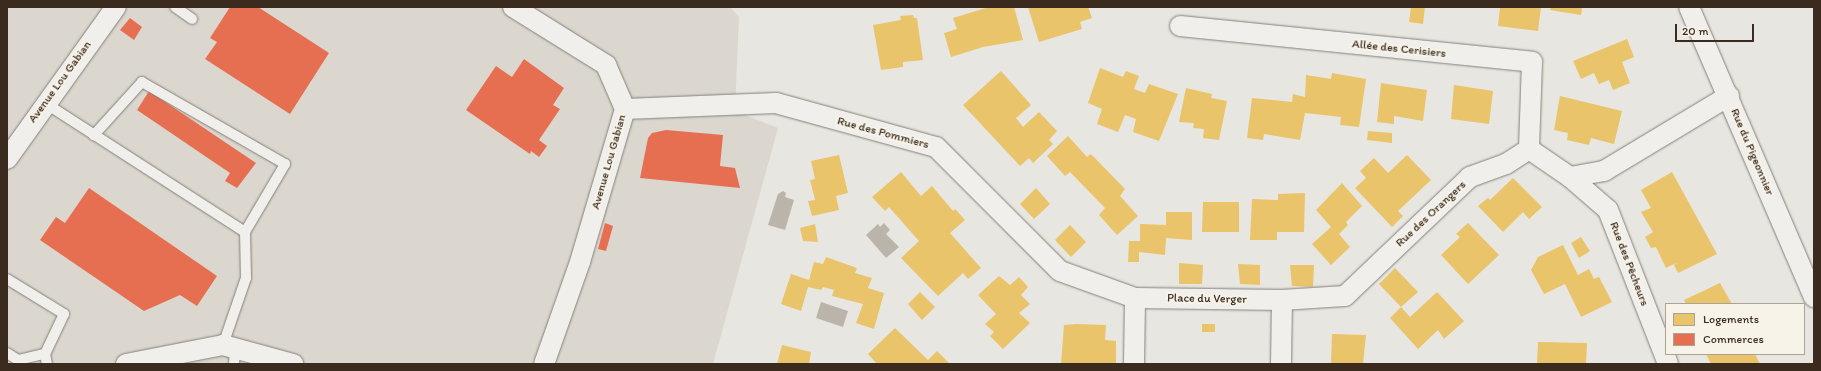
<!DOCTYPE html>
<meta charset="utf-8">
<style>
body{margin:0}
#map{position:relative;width:1821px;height:371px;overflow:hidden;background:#e8e6e0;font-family:Itim,sans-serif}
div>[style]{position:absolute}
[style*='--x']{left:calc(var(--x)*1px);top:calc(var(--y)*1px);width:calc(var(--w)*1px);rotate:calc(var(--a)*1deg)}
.built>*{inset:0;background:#dbd7ce}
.water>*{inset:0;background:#bbb4aa}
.homes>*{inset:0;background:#e9c46a}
.shops>*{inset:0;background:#e76f51}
.roads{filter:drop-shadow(0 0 1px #84807a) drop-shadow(0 0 1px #84807a)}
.lane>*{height:10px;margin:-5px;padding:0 5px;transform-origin:5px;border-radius:5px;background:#f0efeb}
.street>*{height:20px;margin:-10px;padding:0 10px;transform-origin:10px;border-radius:10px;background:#f0efeb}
span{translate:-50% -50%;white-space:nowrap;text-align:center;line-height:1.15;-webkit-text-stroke:4px #f7f3e8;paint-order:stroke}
.street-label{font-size:12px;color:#3b2a1e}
.frame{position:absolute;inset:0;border:8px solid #3b2a1e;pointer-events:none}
.legend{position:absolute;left:1665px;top:303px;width:140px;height:52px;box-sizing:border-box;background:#f7f3e8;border:1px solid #aca397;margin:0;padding:5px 7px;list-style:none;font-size:12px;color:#3b2a1e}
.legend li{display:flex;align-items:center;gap:8px;height:20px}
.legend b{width:20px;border:1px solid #aca397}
.scale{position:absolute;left:1675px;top:24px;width:79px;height:18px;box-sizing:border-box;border:2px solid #3b2a1e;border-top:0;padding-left:5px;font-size:12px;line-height:14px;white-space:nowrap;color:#3b2a1e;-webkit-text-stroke:3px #f7f3e8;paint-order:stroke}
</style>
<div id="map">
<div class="built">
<i style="clip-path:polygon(7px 7px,730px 7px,739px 17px,735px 111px,778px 128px,713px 364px,7px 364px)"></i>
</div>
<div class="water">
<i style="clip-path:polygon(783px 191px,786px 193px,785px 197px,794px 200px,785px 230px,768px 225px,778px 194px)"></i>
<i style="clip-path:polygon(884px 223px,890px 230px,886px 234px,899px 247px,886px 258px,866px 235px,878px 224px,880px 227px)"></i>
<i style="clip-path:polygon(821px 302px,848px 311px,843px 327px,816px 318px)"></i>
</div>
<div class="homes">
<i style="clip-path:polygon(989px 7px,1014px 7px,1023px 40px,983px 47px,951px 57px,944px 33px,957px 29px,953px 18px)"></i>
<i style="clip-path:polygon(1028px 7px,1088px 7px,1092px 18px,1080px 22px,1082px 29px,1039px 42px)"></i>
<i style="clip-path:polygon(1411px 7px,1425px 7px,1423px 24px,1409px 22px)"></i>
<i style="clip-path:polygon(1500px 7px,1541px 7px,1538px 31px,1498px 26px)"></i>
<i style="clip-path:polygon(1551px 7px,1582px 7px,1581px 15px,1550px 10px)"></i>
<i style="clip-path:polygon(913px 15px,914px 18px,917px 18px,923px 60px,903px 62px,903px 67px,881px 70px,873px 25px,901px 20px,900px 16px)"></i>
<i style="clip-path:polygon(1627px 39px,1634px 57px,1622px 62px,1630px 83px,1613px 90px,1609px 80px,1599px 84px,1594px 73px,1581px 79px,1573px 61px)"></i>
<i style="clip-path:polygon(1100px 68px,1123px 77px,1126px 71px,1139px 76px,1134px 89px,1145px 93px,1149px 84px,1178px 94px,1159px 141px,1133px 132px,1136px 119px,1125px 115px,1118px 132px,1097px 124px,1102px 109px,1088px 103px)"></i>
<i style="clip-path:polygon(1001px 71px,1031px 105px,1016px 118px,1023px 127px,1039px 112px,1057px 131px,1049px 140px,1053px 144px,1033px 163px,1029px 158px,1020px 166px,963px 105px)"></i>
<i style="clip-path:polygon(1332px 73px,1366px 79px,1359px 127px,1340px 125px,1341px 117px,1305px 113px,1300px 140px,1264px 134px,1263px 140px,1247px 138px,1252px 98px,1292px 102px,1293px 94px,1305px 97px,1306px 75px,1331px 79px)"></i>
<i style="clip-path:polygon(1381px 83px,1427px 90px,1423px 121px,1394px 116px,1394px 124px,1377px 122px)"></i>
<i style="clip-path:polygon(1454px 85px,1493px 91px,1489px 124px,1451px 119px)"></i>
<i style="clip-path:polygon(1186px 88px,1212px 94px,1211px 98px,1227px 101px,1219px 140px,1203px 138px,1204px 129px,1193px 128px,1194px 123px,1179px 122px)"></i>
<i style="clip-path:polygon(1560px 96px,1622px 111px,1614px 144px,1591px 138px,1589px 145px,1567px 140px,1568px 133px,1554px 130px)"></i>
<i style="clip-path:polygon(1368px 131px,1392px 133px,1392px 143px,1367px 140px)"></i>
<i style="clip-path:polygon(1068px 136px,1087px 157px,1091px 154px,1125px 189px,1120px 196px,1138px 216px,1117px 235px,1099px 215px,1105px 208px,1070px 172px,1065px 176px,1047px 156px)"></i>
<i style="clip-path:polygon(839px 155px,848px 193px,836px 196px,839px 210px,812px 216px,808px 201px,815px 200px,810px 180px,815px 179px,811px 161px)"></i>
<i style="clip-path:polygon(1407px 155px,1431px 180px,1398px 211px,1403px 216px,1392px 227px,1355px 188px,1366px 178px,1360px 171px,1374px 158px,1388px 173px)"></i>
<i style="clip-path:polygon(901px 172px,921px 196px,932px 186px,953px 211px,955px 209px,965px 220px,950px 233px,981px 268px,968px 279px,963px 273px,938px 296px,901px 258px,919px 241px,889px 207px,885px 211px,872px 197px)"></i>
<i style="clip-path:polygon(1672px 172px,1717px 254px,1678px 273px,1674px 265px,1678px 262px,1666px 268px,1656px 247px,1651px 248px,1645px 237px,1653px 232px,1641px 212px,1651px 208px,1641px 190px)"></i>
<i style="clip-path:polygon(1513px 178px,1542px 207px,1529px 219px,1523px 212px,1503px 232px,1478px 206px,1488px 198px,1490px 200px)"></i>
<i style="clip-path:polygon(1342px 183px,1362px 206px,1346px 222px,1348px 225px,1339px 234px,1350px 247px,1331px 265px,1312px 244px,1331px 227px,1316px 210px)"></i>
<i style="clip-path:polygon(1036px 188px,1050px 204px,1034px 219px,1020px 204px)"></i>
<i style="clip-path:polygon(1305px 193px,1304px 232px,1277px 232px,1277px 240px,1250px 240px,1252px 199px,1278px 200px,1278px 194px)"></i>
<i style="clip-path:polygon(1203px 202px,1239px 202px,1239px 232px,1202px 232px)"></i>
<i style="clip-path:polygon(1166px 212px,1192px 212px,1192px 240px,1166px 238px,1165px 255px,1139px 252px,1139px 262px,1128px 262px,1129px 241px,1140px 241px,1140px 224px,1166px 225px)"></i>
<i style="clip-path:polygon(1468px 223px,1499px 255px,1468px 284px,1441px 255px,1460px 237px,1456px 234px)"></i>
<i style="clip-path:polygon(815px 224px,818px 242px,803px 241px,800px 228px)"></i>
<i style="clip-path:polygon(1070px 225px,1086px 242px,1071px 257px,1055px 240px)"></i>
<i style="clip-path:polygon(1581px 237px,1590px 251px,1579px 258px,1571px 243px)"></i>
<i style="clip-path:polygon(1563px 245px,1578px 275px,1589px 269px,1594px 279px,1599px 277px,1612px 302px,1581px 317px,1565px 284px,1544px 294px,1531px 270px,1538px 257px)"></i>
<i style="clip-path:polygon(826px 257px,857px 268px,855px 273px,872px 278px,868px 288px,884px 293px,874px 329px,856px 323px,863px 304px,832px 296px,834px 290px,823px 287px,821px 290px,808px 287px,801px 311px,781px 304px,791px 274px,809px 280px,814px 262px,823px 264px)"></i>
<i style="clip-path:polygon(1179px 263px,1203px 265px,1202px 284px,1179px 284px)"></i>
<i style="clip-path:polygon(1238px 264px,1260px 265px,1260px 285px,1240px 284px)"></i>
<i style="clip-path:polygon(1290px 265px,1314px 265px,1313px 287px,1292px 286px)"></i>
<i style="clip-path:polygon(1395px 268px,1418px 292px,1401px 307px,1410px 317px,1437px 292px,1464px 321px,1444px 339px,1438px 330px,1418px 349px,1390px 318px,1401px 307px,1379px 284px)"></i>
<i style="clip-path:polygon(999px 276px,1010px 285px,1019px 277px,1028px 287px,1021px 295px,1030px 304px,1019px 313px,1030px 323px,1003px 349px,990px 336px,994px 332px,985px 324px,996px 314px,978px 295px)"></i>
<i style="clip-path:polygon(1720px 283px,1732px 304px,1686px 304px,1684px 300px)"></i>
<i style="clip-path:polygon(920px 292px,935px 307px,922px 320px,908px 304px)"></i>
<i style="clip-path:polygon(1076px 324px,1106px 325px,1105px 340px,1116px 341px,1116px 364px,1061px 364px,1064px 325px)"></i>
<i style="clip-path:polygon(1202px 324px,1215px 324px,1215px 332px,1202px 332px)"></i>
<i style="clip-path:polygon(895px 328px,928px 360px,937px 351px,949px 363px,877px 364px,868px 354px)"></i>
<i style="clip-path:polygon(1332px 334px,1366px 335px,1363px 364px,1331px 364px)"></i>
<i style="clip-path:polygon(1538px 342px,1587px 343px,1586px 364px,1537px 364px)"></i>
<i style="clip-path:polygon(782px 345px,811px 352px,809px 364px,777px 364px)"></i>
<i style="clip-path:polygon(1706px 354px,1755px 354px,1760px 364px,1711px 364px)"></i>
</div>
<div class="shops">
<i style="clip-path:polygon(230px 7px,258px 7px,329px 53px,290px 114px,205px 59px,217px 42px,210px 38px)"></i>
<i style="clip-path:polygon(130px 18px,142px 27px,134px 40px,120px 30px)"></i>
<i style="clip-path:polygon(524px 59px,564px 88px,553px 105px,560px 109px,539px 140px,547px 146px,539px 157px,531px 151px,530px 154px,466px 110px,496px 66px,512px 77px)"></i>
<i style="clip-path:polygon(149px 91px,256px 163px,237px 188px,225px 181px,230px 173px,137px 110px)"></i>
<i style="clip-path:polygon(666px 130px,723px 135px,720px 166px,735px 168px,740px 188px,640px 178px,648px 138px,652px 133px)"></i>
<i style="clip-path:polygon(89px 188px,217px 276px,197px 306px,180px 295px,144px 311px,40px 240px,56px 217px,65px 223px)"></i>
<i style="clip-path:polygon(605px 223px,613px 226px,606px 251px,598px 249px)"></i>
</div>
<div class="roads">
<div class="lane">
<i style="--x:175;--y:7;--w:21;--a:35"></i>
<i style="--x:45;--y:103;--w:238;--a:32.8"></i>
<i style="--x:245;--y:232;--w:79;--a:-59.5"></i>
<i style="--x:285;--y:164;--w:165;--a:-150.2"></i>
<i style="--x:142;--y:82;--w:72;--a:132.2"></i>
<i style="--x:7;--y:279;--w:67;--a:31.6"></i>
<i style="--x:64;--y:314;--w:44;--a:115.4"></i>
<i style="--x:45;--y:354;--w:10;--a:79"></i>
<i style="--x:223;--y:345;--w:71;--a:-71.1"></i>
<i style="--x:246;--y:278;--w:46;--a:-91.2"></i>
<i style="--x:7;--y:353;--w:13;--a:32"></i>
<i style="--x:18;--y:360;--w:28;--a:-13"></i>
<i style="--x:234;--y:364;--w:15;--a:-86"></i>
</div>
<div class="street">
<i style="--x:513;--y:7;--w:110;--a:31.9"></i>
<i style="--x:606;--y:65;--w:48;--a:66.6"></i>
<i style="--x:625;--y:109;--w:159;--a:106.4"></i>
<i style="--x:580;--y:262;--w:108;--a:109.4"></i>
<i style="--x:1689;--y:7;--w:316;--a:66.7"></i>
<i style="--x:1180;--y:26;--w:354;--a:5.8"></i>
<i style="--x:1532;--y:62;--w:87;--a:92"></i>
<i style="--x:625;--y:109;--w:151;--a:-2.3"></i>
<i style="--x:776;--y:103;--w:166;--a:15.4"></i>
<i style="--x:936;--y:147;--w:175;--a:45"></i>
<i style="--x:1060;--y:271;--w:80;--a:19.8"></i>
<i style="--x:1135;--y:298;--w:147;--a:0.8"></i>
<i style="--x:1282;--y:300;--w:64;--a:90.9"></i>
<i style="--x:7;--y:159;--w:187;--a:-54.4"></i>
<i style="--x:1570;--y:177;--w:50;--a:41"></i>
<i style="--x:1608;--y:210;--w:165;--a:68.7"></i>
<i style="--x:1282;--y:300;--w:63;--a:-3.6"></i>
<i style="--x:1345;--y:296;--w:173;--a:-43.6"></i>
<i style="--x:1470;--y:177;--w:38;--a:-20"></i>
<i style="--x:1506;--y:164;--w:27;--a:-33"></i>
<i style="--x:1529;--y:149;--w:50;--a:34.3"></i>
<i style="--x:1570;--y:177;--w:35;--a:-10"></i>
<i style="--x:1604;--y:171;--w:146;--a:-31"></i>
<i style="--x:126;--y:364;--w:99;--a:-11.1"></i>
<i style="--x:223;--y:345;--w:73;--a:15.2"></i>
<i style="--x:1134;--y:364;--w:66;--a:-89.1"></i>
</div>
</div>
<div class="street-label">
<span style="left:1399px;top:49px;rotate:6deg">Allée des Cerisiers</span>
<span style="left:60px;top:82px;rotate:-54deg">Avenue Lou Gabian</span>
<span style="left:883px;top:133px;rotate:15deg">Rue des Pommiers</span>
<span style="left:1752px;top:152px;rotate:67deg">Rue du Pigeonnier</span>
<span style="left:609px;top:162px;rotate:-74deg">Avenue Lou Gabian</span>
<span style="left:1431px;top:214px;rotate:-43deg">Rue des Orangers</span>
<span style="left:1629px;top:264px;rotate:69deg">Rue des Pêcheurs</span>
<span style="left:1207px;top:299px;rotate:1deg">Place du Verger</span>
</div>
<div class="frame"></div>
<ul class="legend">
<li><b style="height:11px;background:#e9c46a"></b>Logements</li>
<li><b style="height:11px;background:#e76f51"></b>Commerces</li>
</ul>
<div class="scale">20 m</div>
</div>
